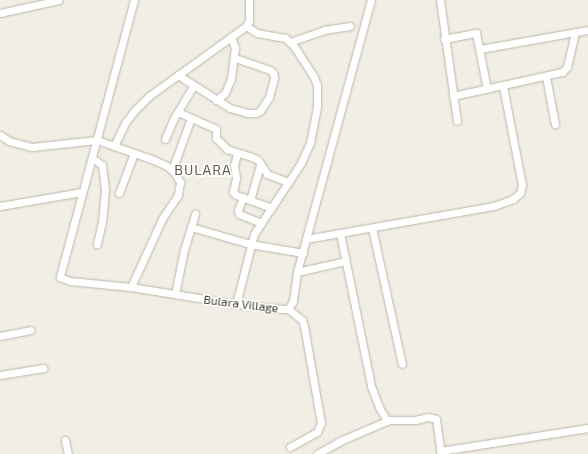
<!DOCTYPE html>
<style>
body{margin:0}
#map{position:relative;width:588px;height:454px;overflow:hidden;background:#f1eee5;font-family:"Exo 2",sans-serif}
div>[style]{position:absolute}
[style*='--x']{left:calc(var(--x)*1px);top:calc(var(--y)*1px);width:calc(var(--w)*1px);rotate:calc(var(--a)*1deg)}
.roads{filter:drop-shadow(0 0 1px #bcb6a8) drop-shadow(0 0 1px #bcb6a8)}
.minor>*{height:7px;margin:-3.5px;padding:0 3.5px;transform-origin:3.5px;border-radius:3.5px;background:#fff}
span{translate:-50% -50%;white-space:nowrap;text-align:center;line-height:1.15;-webkit-text-stroke:3.5px #fff;paint-order:stroke}
.street-label{font-size:12px;color:#433e35}
.quarter-label{font-size:14px;color:#655d4d;letter-spacing:1px}
</style>
<div id="map">
<div class="roads">
<div class="minor">
<i style="--x:134;--y:0;--w:287;--a:105"></i>
<i style="--x:60;--y:277;--w:11;--a:22"></i>
<i style="--x:70;--y:281;--w:61;--a:5.6"></i>
<i style="--x:131;--y:287;--w:106;--a:9.2"></i>
<i style="--x:236;--y:304;--w:47;--a:6.1"></i>
<i style="--x:283;--y:309;--w:5;--a:0"></i>
<i style="--x:288;--y:309;--w:9;--a:-58"></i>
<i style="--x:293;--y:301;--w:29;--a:-82"></i>
<i style="--x:297;--y:272;--w:282;--a:-74.8"></i>
<i style="--x:440;--y:0;--w:122;--a:82"></i>
<i style="--x:0;--y:13;--w:60;--a:-12.4"></i>
<i style="--x:444;--y:39;--w:33;--a:-11"></i>
<i style="--x:476;--y:33;--w:57;--a:78.9"></i>
<i style="--x:290;--y:42;--w:36;--a:-19"></i>
<i style="--x:324;--y:30;--w:26;--a:-9"></i>
<i style="--x:480;--y:49;--w:110;--a:-10"></i>
<i style="--x:178;--y:75;--w:62;--a:32.4"></i>
<i style="--x:230;--y:108;--w:19;--a:16"></i>
<i style="--x:248;--y:113;--w:8;--a:0"></i>
<i style="--x:256;--y:113;--w:4;--a:-27"></i>
<i style="--x:260;--y:111;--w:17;--a:-57"></i>
<i style="--x:269;--y:97;--w:20;--a:-75"></i>
<i style="--x:274;--y:78;--w:5;--a:-101"></i>
<i style="--x:273;--y:73;--w:4;--a:-135"></i>
<i style="--x:270;--y:70;--w:37;--a:-161"></i>
<i style="--x:546;--y:77;--w:48;--a:79.2"></i>
<i style="--x:453;--y:96;--w:112;--a:-12.4"></i>
<i style="--x:562;--y:72;--w:7;--a:-45"></i>
<i style="--x:567;--y:67;--w:36;--a:-77"></i>
<i style="--x:216;--y:100;--w:11;--a:-38"></i>
<i style="--x:225;--y:93;--w:15;--a:-67"></i>
<i style="--x:231;--y:79;--w:31;--a:-83"></i>
<i style="--x:235;--y:48;--w:12;--a:-110"></i>
<i style="--x:178;--y:112;--w:39;--a:24"></i>
<i style="--x:214;--y:128;--w:2;--a:27"></i>
<i style="--x:216;--y:129;--w:9;--a:90"></i>
<i style="--x:216;--y:138;--w:16;--a:45"></i>
<i style="--x:227;--y:149;--w:28;--a:18"></i>
<i style="--x:254;--y:158;--w:4;--a:27"></i>
<i style="--x:258;--y:160;--w:17;--a:57"></i>
<i style="--x:267;--y:174;--w:22;--a:21"></i>
<i style="--x:0;--y:135;--w:11;--a:34"></i>
<i style="--x:9;--y:141;--w:24;--a:15"></i>
<i style="--x:32;--y:147;--w:65;--a:-6.1"></i>
<i style="--x:97;--y:140;--w:60;--a:19.3"></i>
<i style="--x:154;--y:160;--w:14;--a:25"></i>
<i style="--x:167;--y:166;--w:9;--a:41"></i>
<i style="--x:174;--y:172;--w:12;--a:59"></i>
<i style="--x:180;--y:182;--w:13;--a:99"></i>
<i style="--x:178;--y:195;--w:27;--a:124"></i>
<i style="--x:163;--y:217;--w:77;--a:114.6"></i>
<i style="--x:165;--y:139;--w:23;--a:-67"></i>
<i style="--x:174;--y:118;--w:37;--a:-59"></i>
<i style="--x:114;--y:146;--w:25;--a:-64"></i>
<i style="--x:125;--y:123;--w:15;--a:-53"></i>
<i style="--x:134;--y:111;--w:21;--a:-45"></i>
<i style="--x:149;--y:96;--w:120;--a:-35.8"></i>
<i style="--x:246;--y:26;--w:6;--a:-59"></i>
<i style="--x:249;--y:21;--w:21;--a:-90"></i>
<i style="--x:237;--y:154;--w:11;--a:105"></i>
<i style="--x:234;--y:165;--w:13;--a:81"></i>
<i style="--x:236;--y:178;--w:14;--a:102"></i>
<i style="--x:233;--y:192;--w:4;--a:45"></i>
<i style="--x:236;--y:195;--w:38;--a:20"></i>
<i style="--x:92;--y:158;--w:12;--a:35"></i>
<i style="--x:102;--y:165;--w:24;--a:83"></i>
<i style="--x:105;--y:189;--w:33;--a:95"></i>
<i style="--x:102;--y:222;--w:23;--a:103"></i>
<i style="--x:172;--y:170;--w:55;--a:-69.9"></i>
<i style="--x:119;--y:193;--w:43;--a:-69.4"></i>
<i style="--x:243;--y:197;--w:14;--a:111"></i>
<i style="--x:238;--y:210;--w:4;--a:76"></i>
<i style="--x:239;--y:214;--w:24;--a:22"></i>
<i style="--x:250;--y:200;--w:37;--a:-74"></i>
<i style="--x:0;--y:206;--w:83;--a:-9.7"></i>
<i style="--x:191;--y:227;--w:61;--a:16.1"></i>
<i style="--x:250;--y:244;--w:54;--a:9.6"></i>
<i style="--x:372;--y:228;--w:139;--a:77.6"></i>
<i style="--x:340;--y:233;--w:156;--a:78.5"></i>
<i style="--x:371;--y:386;--w:22;--a:69"></i>
<i style="--x:379;--y:407;--w:16;--a:60"></i>
<i style="--x:306;--y:239;--w:191;--a:-10"></i>
<i style="--x:494;--y:206;--w:20;--a:-20"></i>
<i style="--x:513;--y:199;--w:9;--a:-41"></i>
<i style="--x:520;--y:193;--w:8;--a:-76"></i>
<i style="--x:522;--y:185;--w:101;--a:-100.9"></i>
<i style="--x:297;--y:272;--w:49;--a:-12.9"></i>
<i style="--x:175;--y:294;--w:45;--a:-78.4"></i>
<i style="--x:184;--y:250;--w:38;--a:-73"></i>
<i style="--x:236;--y:304;--w:72;--a:-75.6"></i>
<i style="--x:254;--y:234;--w:85;--a:-56.5"></i>
<i style="--x:301;--y:163;--w:22;--a:-66"></i>
<i style="--x:310;--y:143;--w:38;--a:-79"></i>
<i style="--x:317;--y:106;--w:21;--a:-90"></i>
<i style="--x:317;--y:85;--w:9;--a:-111"></i>
<i style="--x:314;--y:77;--w:37;--a:-123"></i>
<i style="--x:294;--y:46;--w:12;--a:-138"></i>
<i style="--x:285;--y:38;--w:28;--a:-170"></i>
<i style="--x:257;--y:33;--w:13;--a:-148"></i>
<i style="--x:288;--y:309;--w:18;--a:38"></i>
<i style="--x:302;--y:320;--w:6;--a:72"></i>
<i style="--x:304;--y:326;--w:98;--a:80.1"></i>
<i style="--x:321;--y:423;--w:10;--a:114"></i>
<i style="--x:317;--y:432;--w:31;--a:151"></i>
<i style="--x:0;--y:336;--w:31;--a:-11"></i>
<i style="--x:0;--y:375;--w:44;--a:-9.2"></i>
<i style="--x:65;--y:440;--w:14;--a:78"></i>
<i style="--x:440;--y:451;--w:150;--a:-8.8"></i>
<i style="--x:317;--y:454;--w:26;--a:-29"></i>
<i style="--x:340;--y:441;--w:53;--a:-23.2"></i>
<i style="--x:389;--y:420;--w:26;--a:0"></i>
<i style="--x:415;--y:420;--w:13;--a:-13"></i>
<i style="--x:428;--y:417;--w:8;--a:14"></i>
<i style="--x:436;--y:419;--w:35;--a:82"></i>
</div>
</div>
<div class="street-label">
<span style="left:241px;top:304px;rotate:7deg">Bulara Village</span>
</div>
<div class="quarter-label">
<span style="left:203px;top:170px">BULARA</span>
</div>
</div>
